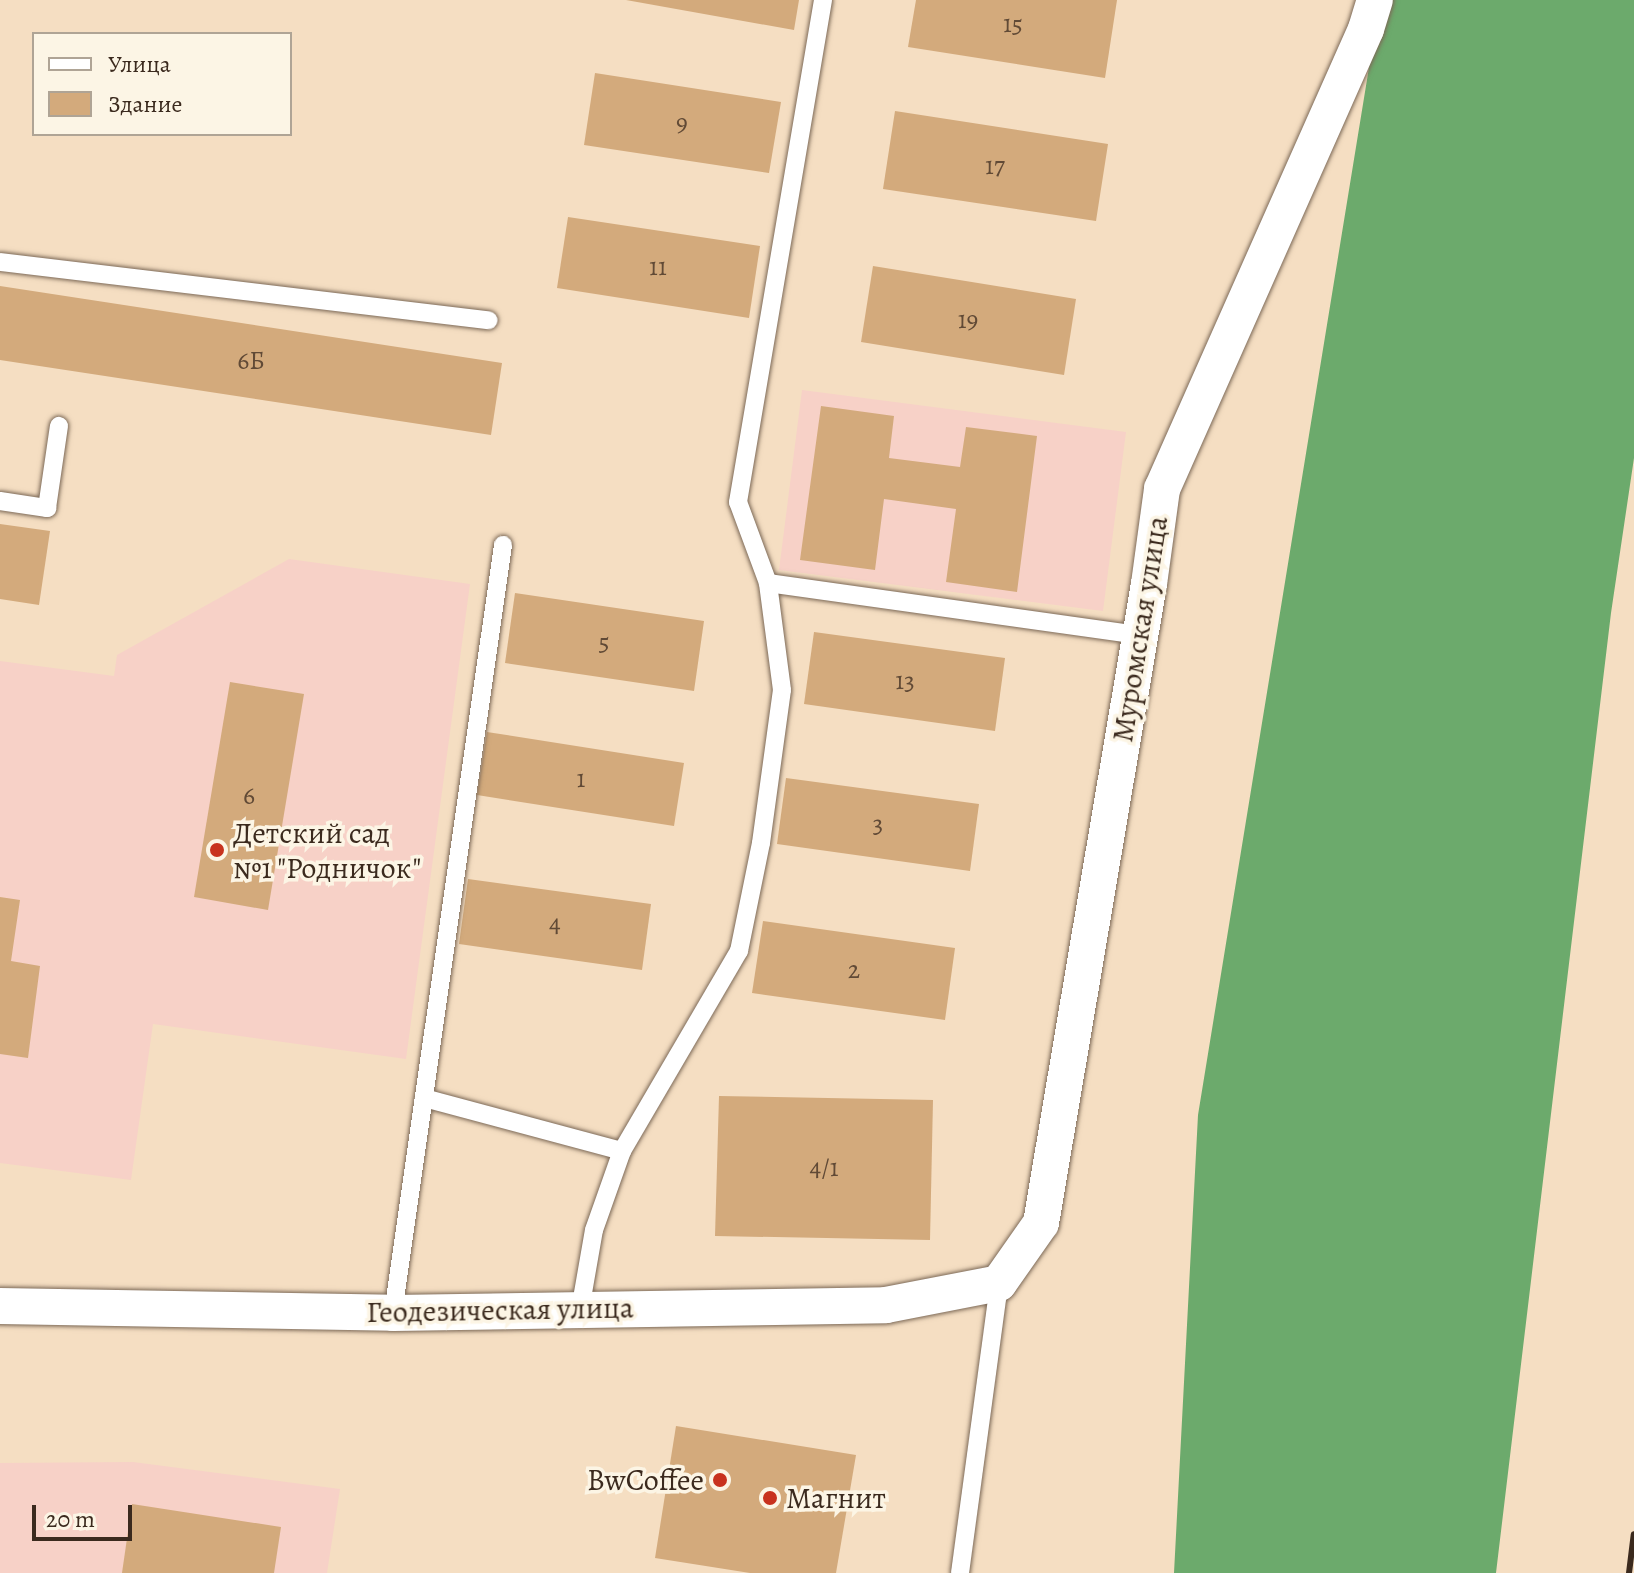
<!DOCTYPE html>
<meta charset="utf-8">
<style>
body{margin:0}
#map{position:relative;width:1634px;height:1573px;overflow:hidden;background:#f5dec2;font-family:Alegreya,serif}
div>[style]{position:absolute}
[style*='--x']{left:calc(var(--x)*1px);top:calc(var(--y)*1px);width:calc(var(--w)*1px);rotate:calc(var(--a)*1deg)}
.built>*{inset:0;background:#f7d1c7}
.forest>*{inset:0;background:#6caa6c}
.building>*{inset:0;background:#d3aa7c}
.roads{filter:drop-shadow(0 0 2px #7c6957) drop-shadow(0 0 2px #7c6957)}
.service>*{height:18px;margin:-9px;padding:0 9px;transform-origin:9px;border-radius:9px;background:#fff}
.minor>*{height:36px;margin:-18px;padding:0 18px;transform-origin:18px;border-radius:18px;background:#fff}
.rail>*{height:6px;margin:-3px;padding:0 3px;transform-origin:3px;border-radius:3px;background:#3b2a1e}
.dots>*{width:22px;height:22px;translate:-50% -50%;box-sizing:border-box;border:4px solid #fcf5e5;border-radius:50%}
span{translate:-50% -50%;white-space:nowrap;text-align:center;line-height:1.15;-webkit-text-stroke:7px #fcf5e5;paint-order:stroke}
.number-label{font-size:26px;color:#614a36}
.number-label span{-webkit-text-stroke-width:0}
.street-label{font-size:30px;color:#3b2a1e}
.poi-label{font-size:30px;color:#3b2a1e}
.left{translate:0 -50%;text-align:left}
.right{translate:-100% -50%;text-align:right}
.legend{position:absolute;left:32px;top:32px;width:260px;height:104px;box-sizing:border-box;background:#fcf5e5;border:2px solid #afa495;margin:0;padding:10px 14px;list-style:none;font-size:24px;color:#3b2a1e}
.legend li{display:flex;align-items:center;gap:16px;height:40px}
.legend b{width:40px;border:2px solid #afa495}
.scale{position:absolute;left:32px;top:1505px;width:100px;height:36px;box-sizing:border-box;border:4px solid #3b2a1e;border-top:0;padding-left:10px;font-size:24px;line-height:28px;white-space:nowrap;color:#3b2a1e;-webkit-text-stroke:6px #fcf5e5;paint-order:stroke}
</style>
<div id="map">
<div class="built">
<i style="clip-path:polygon(802px 390px,1126px 432px,1103px 611px,779px 570px)"></i>
<i style="clip-path:polygon(289px 559px,470px 584px,406px 1059px,153px 1024px,131px 1180px,0 1163px,0 661px,114px 676px,117px 655px)"></i>
<i style="clip-path:polygon(133px 1462px,340px 1489px,327px 1573px,0 1573px,0 1463px)"></i>
</div>
<div class="forest">
<i style="clip-path:polygon(1380px 0,1634px 0,1634px 458px,1611px 613px,1496px 1573px,1174px 1573px,1198px 1115px)"></i>
</div>
<div class="building">
<i style="clip-path:polygon(626px 0,799px 0,794px 30px)"></i>
<i style="clip-path:polygon(916px 0,1117px 0,1105px 78px,908px 47px)"></i>
<i style="clip-path:polygon(595px 73px,781px 102px,769px 173px,584px 145px)"></i>
<i style="clip-path:polygon(895px 111px,1108px 144px,1096px 221px,883px 189px)"></i>
<i style="clip-path:polygon(568px 217px,760px 246px,749px 318px,557px 288px)"></i>
<i style="clip-path:polygon(873px 266px,1076px 299px,1064px 375px,861px 342px)"></i>
<i style="clip-path:polygon(0 286px,502px 363px,491px 435px,0 360px)"></i>
<i style="clip-path:polygon(821px 406px,894px 416px,889px 458px,960px 467px,966px 427px,1037px 436px,1017px 592px,946px 582px,956px 509px,884px 499px,875px 570px,800px 560px)"></i>
<i style="clip-path:polygon(0 524px,50px 531px,39px 605px,0 599px)"></i>
<i style="clip-path:polygon(515px 593px,704px 621px,694px 691px,505px 663px)"></i>
<i style="clip-path:polygon(814px 632px,1005px 658px,995px 731px,804px 704px)"></i>
<i style="clip-path:polygon(230px 682px,304px 694px,268px 910px,194px 897px)"></i>
<i style="clip-path:polygon(487px 732px,684px 763px,674px 826px,477px 795px)"></i>
<i style="clip-path:polygon(786px 778px,979px 804px,970px 871px,777px 844px)"></i>
<i style="clip-path:polygon(468px 879px,651px 904px,642px 970px,459px 944px)"></i>
<i style="clip-path:polygon(0 897px,20px 900px,11px 961px,40px 966px,28px 1058px,0 1054px)"></i>
<i style="clip-path:polygon(763px 921px,955px 948px,945px 1020px,752px 993px)"></i>
<i style="clip-path:polygon(719px 1096px,933px 1100px,930px 1240px,715px 1236px)"></i>
<i style="clip-path:polygon(676px 1426px,856px 1455px,836px 1573px,750px 1573px,655px 1558px)"></i>
<i style="clip-path:polygon(132px 1504px,281px 1527px,274px 1573px,122px 1573px)"></i>
</div>
<div class="roads">
<div class="service">
<i style="--x:0;--y:262;--w:492;--a:6.8"></i>
<i style="--x:0;--y:501;--w:48;--a:8.5"></i>
<i style="--x:47;--y:508;--w:83;--a:-81.7"></i>
<i style="--x:768;--y:583;--w:86;--a:-110.3"></i>
<i style="--x:738;--y:502;--w:509;--a:-80.39"></i>
<i style="--x:424;--y:1098;--w:205;--a:15"></i>
<i style="--x:580;--y:1310;--w:81;--a:-80.1"></i>
<i style="--x:594;--y:1230;--w:84;--a:-70.5"></i>
<i style="--x:622;--y:1151;--w:232;--a:-59.7"></i>
<i style="--x:739;--y:951;--w:110;--a:-78.5"></i>
<i style="--x:761;--y:843;--w:154;--a:-82.2"></i>
<i style="--x:782;--y:690;--w:108;--a:-97.5"></i>
<i style="--x:768;--y:583;--w:375;--a:8"></i>
<i style="--x:393;--y:1313;--w:776;--a:-81.85"></i>
<i style="--x:960;--y:1573;--w:293;--a:-82.3"></i>
</div>
<div class="minor">
<i style="--x:0;--y:1306;--w:393;--a:1"></i>
<i style="--x:393;--y:1313;--w:493;--a:-0.9"></i>
<i style="--x:886;--y:1305;--w:115;--a:-11"></i>
<i style="--x:999;--y:1283;--w:73;--a:-55"></i>
<i style="--x:1041;--y:1223;--w:648;--a:-80.41"></i>
<i style="--x:1149;--y:584;--w:96;--a:-82.2"></i>
<i style="--x:1162;--y:489;--w:503;--a:-66.08"></i>
<i style="--x:1366;--y:29;--w:30;--a:-73"></i>
</div>
</div>
<div class="rail">
<i style="--x:1629;--y:1573;--w:39;--a:-83"></i>
</div>
<div class="dots">
<i style="left:217px;top:850px;background:#c8321e"></i>
<i style="left:720px;top:1480px;background:#c8321e"></i>
<i style="left:770px;top:1498px;background:#c8321e"></i>
</div>
<div class="number-label">
<span style="left:1013px;top:24px">15</span>
<span style="left:682px;top:123px">9</span>
<span style="left:995px;top:166px">17</span>
<span style="left:658px;top:267px">11</span>
<span style="left:968px;top:320px">19</span>
<span style="left:251px;top:361px">6Б</span>
<span style="left:604px;top:642px">5</span>
<span style="left:905px;top:681px">13</span>
<span style="left:581px;top:779px">1</span>
<span style="left:249px;top:796px">6</span>
<span style="left:878px;top:824px">3</span>
<span style="left:555px;top:924px">4</span>
<span style="left:854px;top:970px">2</span>
<span style="left:824px;top:1168px">4/1</span>
</div>
<div class="street-label">
<span style="left:1140px;top:629px;rotate:-81deg">Муромская улица</span>
<span style="left:500px;top:1310px;rotate:-1deg">Геодезическая улица</span>
</div>
<div class="poi-label">
<span class="left" style="left:233px;top:850px">Детский сад<br>№1 "Родничок"</span>
<span class="right" style="left:704px;top:1480px">BwCoffee</span>
<span class="left" style="left:786px;top:1498px">Магнит</span>
</div>
<ul class="legend">
<li><b style="height:10px;background:#fff"></b>Улица</li>
<li><b style="height:22px;background:#d3aa7c"></b>Здание</li>
</ul>
<div class="scale">20 m</div>
</div>
